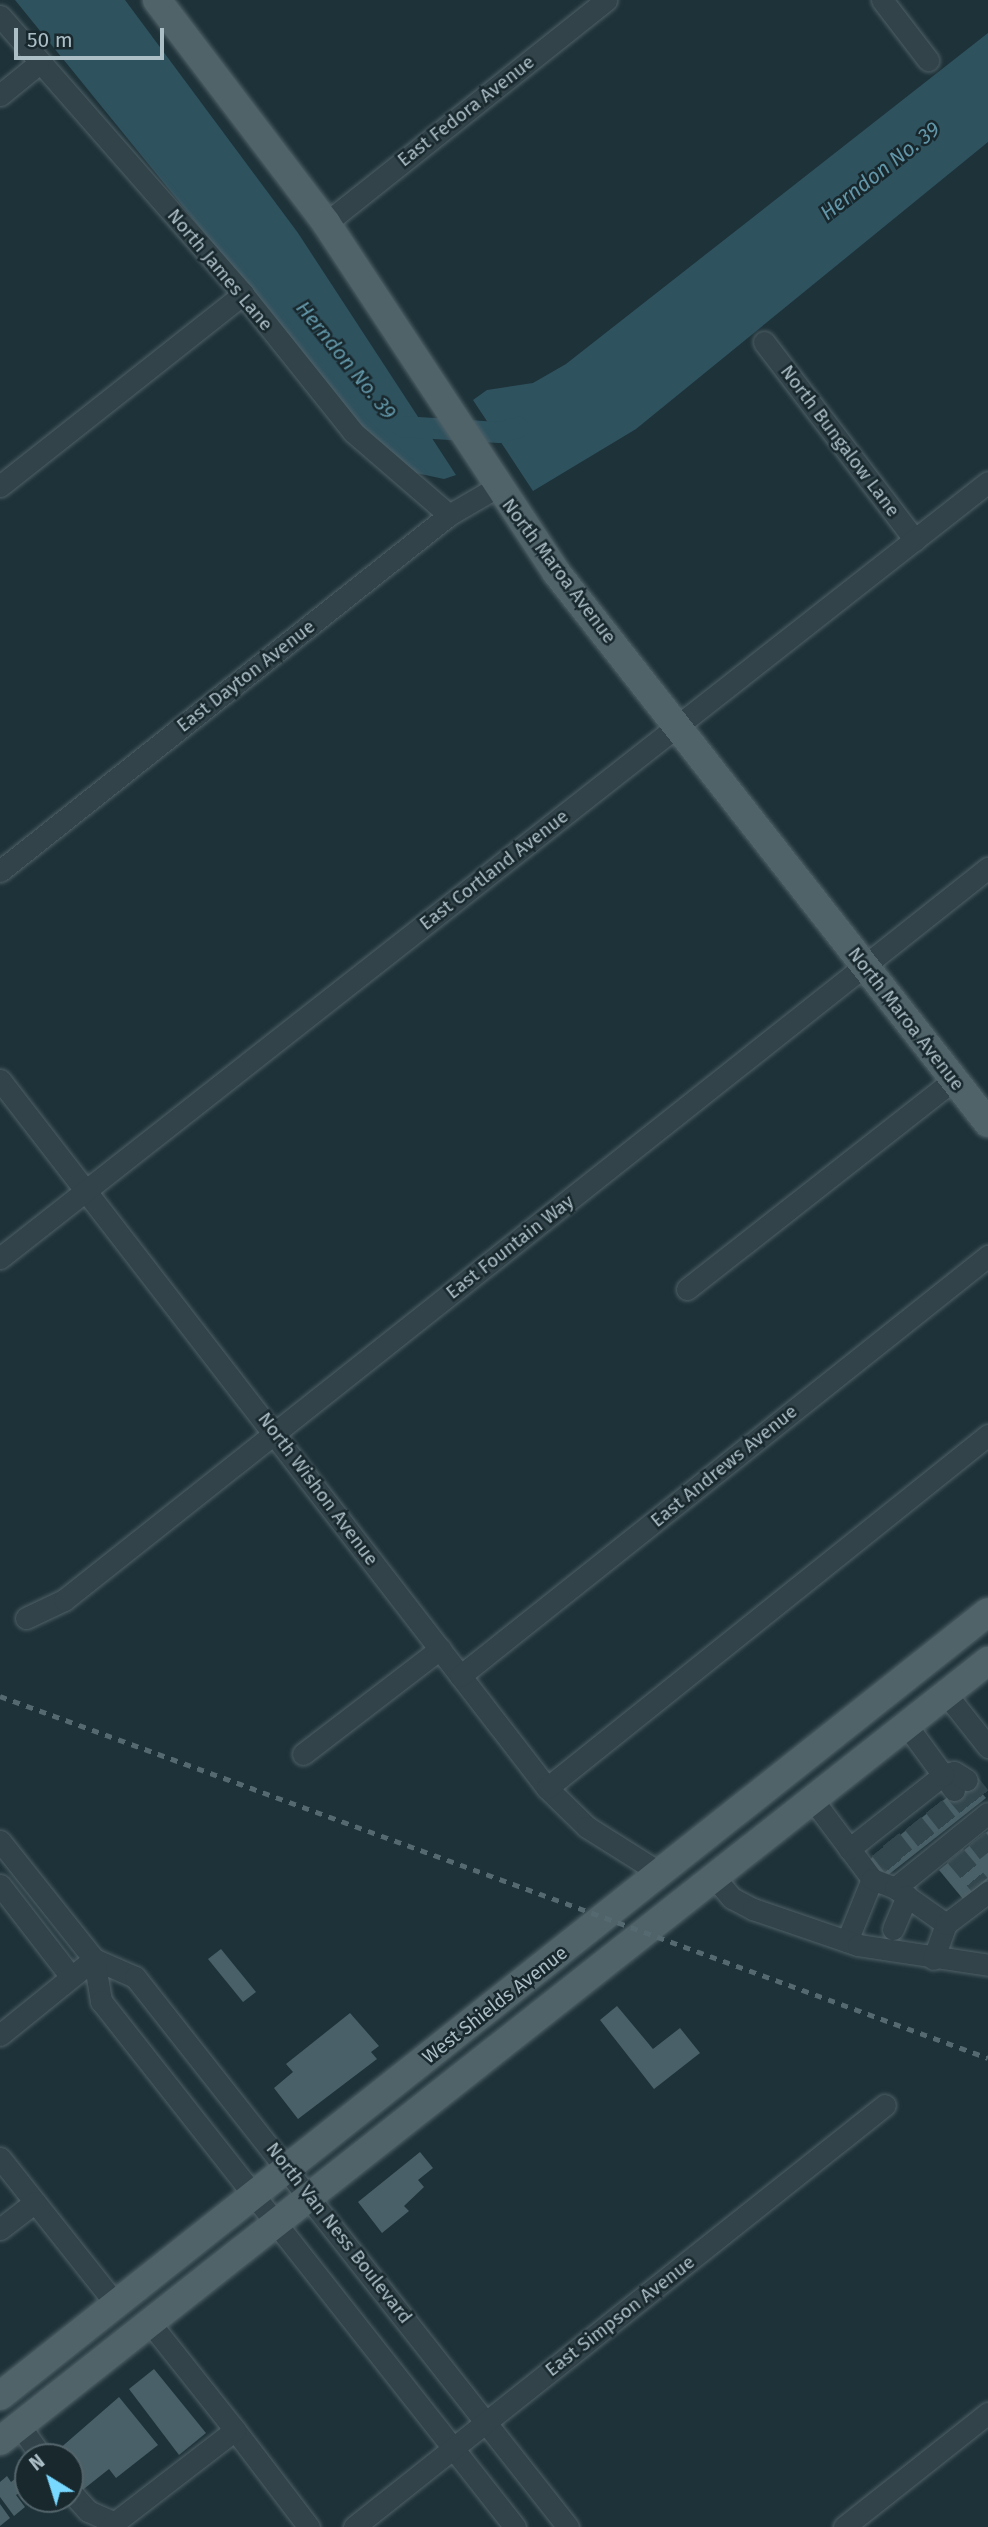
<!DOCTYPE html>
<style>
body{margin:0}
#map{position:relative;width:988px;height:2527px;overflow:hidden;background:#1e3239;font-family:"Fira Sans",sans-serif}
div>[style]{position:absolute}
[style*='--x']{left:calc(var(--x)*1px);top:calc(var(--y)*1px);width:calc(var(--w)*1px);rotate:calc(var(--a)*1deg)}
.water>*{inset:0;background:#2f525f}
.canal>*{height:21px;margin:-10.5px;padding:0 10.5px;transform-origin:10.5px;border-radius:10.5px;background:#2f525f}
.building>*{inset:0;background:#496068}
.minor-tunnel>*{height:21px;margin-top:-10.5px;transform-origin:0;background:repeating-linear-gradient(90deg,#33474e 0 21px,transparent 0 31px)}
.roads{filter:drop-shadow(0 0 2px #506167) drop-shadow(0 0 2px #506167)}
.minor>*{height:21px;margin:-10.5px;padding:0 10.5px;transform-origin:10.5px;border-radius:10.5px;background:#324349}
.major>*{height:28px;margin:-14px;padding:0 14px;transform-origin:14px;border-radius:14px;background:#506369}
.rail>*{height:5px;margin-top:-2.5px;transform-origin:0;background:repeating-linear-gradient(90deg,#546970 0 7px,transparent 0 14px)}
span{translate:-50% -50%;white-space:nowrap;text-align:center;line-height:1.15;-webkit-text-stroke:5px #18282d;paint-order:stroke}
.street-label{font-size:19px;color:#acbec6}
.water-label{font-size:21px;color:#6296a8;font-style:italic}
.north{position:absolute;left:14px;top:2443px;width:70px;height:70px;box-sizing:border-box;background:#18282d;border:2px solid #53646a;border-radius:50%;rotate:322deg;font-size:19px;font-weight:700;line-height:28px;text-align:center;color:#acbec6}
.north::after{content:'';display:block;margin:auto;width:24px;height:32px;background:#78d8ff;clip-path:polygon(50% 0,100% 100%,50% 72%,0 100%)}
.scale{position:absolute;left:14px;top:28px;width:150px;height:32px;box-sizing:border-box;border:4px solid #acbec6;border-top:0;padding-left:9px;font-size:21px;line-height:24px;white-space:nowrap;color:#acbec6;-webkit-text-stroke:5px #18282d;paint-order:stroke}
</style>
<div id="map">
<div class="water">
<i style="clip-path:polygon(15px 0,125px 0,298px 233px,456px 475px,444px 479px,416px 473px,363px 428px)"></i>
<i style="clip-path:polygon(988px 33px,988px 142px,636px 429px,533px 491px,473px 400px,487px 390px,533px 383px,566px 364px)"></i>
</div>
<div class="canal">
<i style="--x:401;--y:426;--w:98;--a:3.5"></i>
<i style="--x:499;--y:432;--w:20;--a:-15"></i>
</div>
<div class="building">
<i style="clip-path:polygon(970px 1779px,986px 1798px,883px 1879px,869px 1860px)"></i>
<i style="clip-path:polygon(988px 1831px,988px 1880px,963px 1899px,939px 1870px)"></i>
<i style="clip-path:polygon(221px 1949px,256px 1992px,243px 2002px,208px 1959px)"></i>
<i style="clip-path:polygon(617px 2006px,653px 2049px,680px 2028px,700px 2053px,654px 2089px,600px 2020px)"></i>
<i style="clip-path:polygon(350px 2013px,379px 2046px,371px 2052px,377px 2059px,298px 2119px,274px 2088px,293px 2072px,286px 2064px)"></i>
<i style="clip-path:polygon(420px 2152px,433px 2168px,418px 2180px,424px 2187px,404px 2206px,409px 2211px,382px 2233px,358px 2202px)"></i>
<i style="clip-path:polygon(154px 2369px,206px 2433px,179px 2455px,129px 2389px)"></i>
<i style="clip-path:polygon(119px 2397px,158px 2445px,116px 2478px,109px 2469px,80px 2492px,70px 2479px,70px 2457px,50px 2457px)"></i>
<i style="clip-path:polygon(28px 2469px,28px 2487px,16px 2495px,25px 2507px,14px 2516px,0 2497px,0 2482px,7px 2476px,11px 2482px)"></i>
<i style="clip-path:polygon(0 2504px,10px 2518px,0 2526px)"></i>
</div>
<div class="minor-tunnel">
<i style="--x:967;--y:1780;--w:22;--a:51"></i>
<i style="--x:954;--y:1790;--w:23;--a:50"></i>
<i style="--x:934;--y:1806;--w:23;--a:52"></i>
<i style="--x:913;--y:1823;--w:22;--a:51"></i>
<i style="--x:977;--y:1838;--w:18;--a:52"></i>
<i style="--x:891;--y:1839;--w:24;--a:52"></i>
<i style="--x:880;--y:1849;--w:24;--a:52"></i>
<i style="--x:955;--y:1855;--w:38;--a:50"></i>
</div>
<div class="roads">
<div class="minor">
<i style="--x:882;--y:0;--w:76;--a:52.5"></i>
<i style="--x:0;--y:16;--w:369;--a:48.8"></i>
<i style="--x:243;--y:294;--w:176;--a:51.4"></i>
<i style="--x:353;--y:432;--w:127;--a:40.8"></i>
<i style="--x:0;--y:95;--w:49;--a:-39.2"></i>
<i style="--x:326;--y:223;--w:358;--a:-38.5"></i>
<i style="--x:764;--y:342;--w:249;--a:52.7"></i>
<i style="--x:0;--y:486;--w:310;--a:-38.3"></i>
<i style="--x:0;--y:871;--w:573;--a:-38.41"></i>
<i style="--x:449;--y:515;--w:56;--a:-30.3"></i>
<i style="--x:0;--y:1080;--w:895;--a:52.31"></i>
<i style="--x:547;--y:1788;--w:56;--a:44.3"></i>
<i style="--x:587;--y:1827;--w:86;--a:32.2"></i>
<i style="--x:0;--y:1258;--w:1256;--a:-38.15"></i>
<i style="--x:687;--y:1289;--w:339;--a:-38.1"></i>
<i style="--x:26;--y:1618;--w:42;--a:-25.3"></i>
<i style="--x:64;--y:1600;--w:1179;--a:-38.39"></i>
<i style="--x:460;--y:1676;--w:675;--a:-38.5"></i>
<i style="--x:946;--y:1694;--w:68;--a:51.6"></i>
<i style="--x:303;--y:1754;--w:173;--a:-37.5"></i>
<i style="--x:547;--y:1788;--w:565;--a:-38.68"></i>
<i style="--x:954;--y:1790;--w:19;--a:-126"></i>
<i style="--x:943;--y:1775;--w:11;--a:-15"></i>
<i style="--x:954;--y:1772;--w:15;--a:32"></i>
<i style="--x:813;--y:1800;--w:99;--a:53.2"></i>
<i style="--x:872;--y:1879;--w:67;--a:112"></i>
<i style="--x:0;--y:1841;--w:151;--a:51.5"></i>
<i style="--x:94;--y:1959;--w:45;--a:23.7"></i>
<i style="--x:135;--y:1977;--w:700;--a:51.79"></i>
<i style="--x:849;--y:1849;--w:120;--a:-38.2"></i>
<i style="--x:943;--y:1775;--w:61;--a:-126.3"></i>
<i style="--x:715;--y:1878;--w:26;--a:50"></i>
<i style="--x:732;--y:1898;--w:24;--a:28"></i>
<i style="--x:753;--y:1909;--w:111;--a:18.9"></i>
<i style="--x:858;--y:1945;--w:132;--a:8.7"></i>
<i style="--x:872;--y:1879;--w:25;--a:21"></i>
<i style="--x:895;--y:1888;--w:62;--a:35.2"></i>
<i style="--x:946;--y:1924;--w:37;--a:110"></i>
<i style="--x:0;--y:1885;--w:116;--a:52.3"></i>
<i style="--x:895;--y:1888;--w:119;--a:-38.9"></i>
<i style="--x:946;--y:1924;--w:53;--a:-37.3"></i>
<i style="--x:893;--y:1929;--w:36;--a:-67"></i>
<i style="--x:94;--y:1959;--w:43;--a:80.5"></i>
<i style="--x:101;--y:2001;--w:669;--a:51.79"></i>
<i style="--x:0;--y:2035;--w:121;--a:-39"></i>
<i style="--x:0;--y:2158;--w:185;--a:51.6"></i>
<i style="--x:0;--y:2229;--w:44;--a:-37.6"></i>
<i style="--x:20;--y:2426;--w:38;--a:55"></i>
<i style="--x:235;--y:2430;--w:122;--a:52.7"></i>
<i style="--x:70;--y:2491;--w:27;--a:48"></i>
<i style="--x:88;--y:2511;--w:30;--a:24"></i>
<i style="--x:109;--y:2527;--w:159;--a:-37.6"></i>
<i style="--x:235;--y:2430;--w:135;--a:-128.4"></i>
<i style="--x:354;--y:2527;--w:678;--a:-38.48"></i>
<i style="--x:844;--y:2527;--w:184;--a:-38.4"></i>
</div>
<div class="major">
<i style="--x:157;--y:0;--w:280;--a:52.8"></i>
<i style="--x:326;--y:223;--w:418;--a:56.6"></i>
<i style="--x:556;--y:572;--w:700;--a:51.9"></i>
<i style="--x:0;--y:2396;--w:1261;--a:-38.43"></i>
<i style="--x:0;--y:2441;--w:1259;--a:-38.29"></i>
</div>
</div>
<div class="rail">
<i style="--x:0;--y:1696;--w:1052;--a:20.12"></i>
</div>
<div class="street-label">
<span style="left:466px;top:111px;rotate:-38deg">East Fedora Avenue</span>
<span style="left:220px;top:270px;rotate:50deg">North James Lane</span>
<span style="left:840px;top:441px;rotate:53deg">North Bungalow Lane</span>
<span style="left:559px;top:571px;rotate:53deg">North Maroa Avenue</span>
<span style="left:246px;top:676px;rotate:-38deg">East Dayton Avenue</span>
<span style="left:494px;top:870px;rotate:-38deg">East Cortland Avenue</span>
<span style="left:906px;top:1019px;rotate:52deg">North Maroa Avenue</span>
<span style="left:510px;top:1247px;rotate:-38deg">East Fountain Way</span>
<span style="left:724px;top:1466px;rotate:-39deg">East Andrews Avenue</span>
<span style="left:318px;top:1489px;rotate:53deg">North Wishon Avenue</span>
<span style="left:495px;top:2005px;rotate:-38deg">West Shields Avenue</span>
<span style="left:339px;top:2233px;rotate:52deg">North Van Ness Boulevard</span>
<span style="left:620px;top:2316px;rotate:-38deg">East Simpson Avenue</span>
</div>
<div class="water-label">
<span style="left:880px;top:171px;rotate:-38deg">Herndon No. 39</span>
<span style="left:346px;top:360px;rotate:51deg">Herndon No. 39</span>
</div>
<div class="north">N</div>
<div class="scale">50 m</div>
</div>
